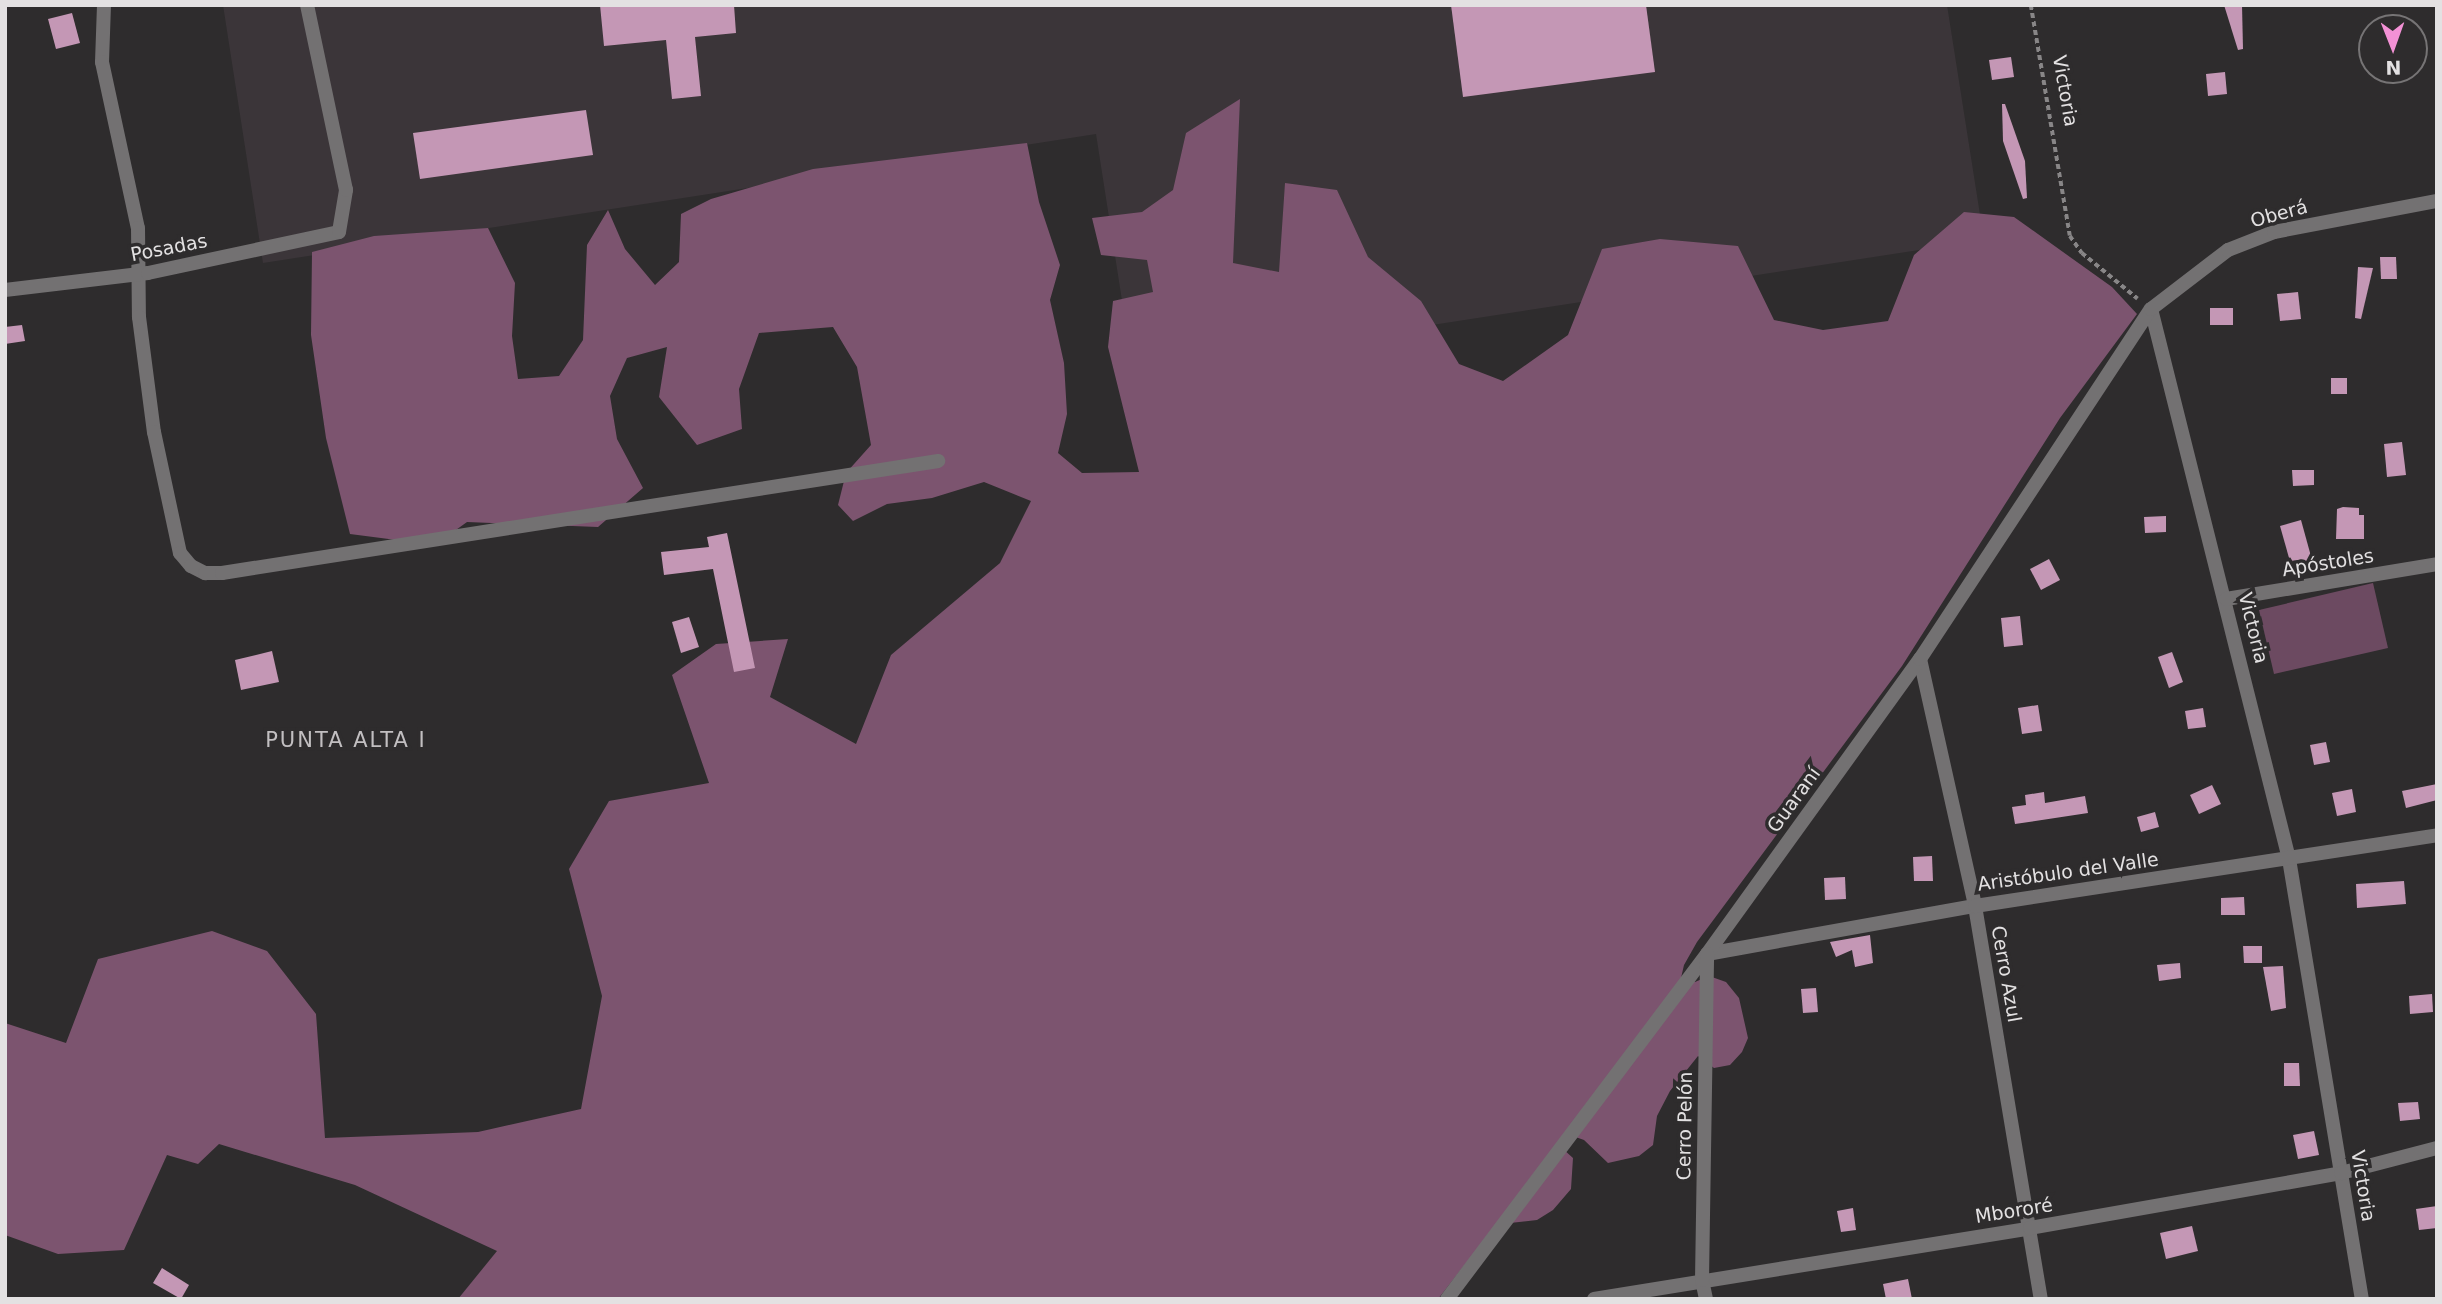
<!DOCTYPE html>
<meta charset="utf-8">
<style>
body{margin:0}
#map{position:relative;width:2442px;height:1304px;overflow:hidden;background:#2e2c2d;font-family:"DejaVu Sans",sans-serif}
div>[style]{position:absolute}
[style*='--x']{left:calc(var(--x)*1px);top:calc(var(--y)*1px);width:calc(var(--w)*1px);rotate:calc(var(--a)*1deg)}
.built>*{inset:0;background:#3b3539}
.green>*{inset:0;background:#6c4a61}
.forest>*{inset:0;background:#7c546f}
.building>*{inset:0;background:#c497b5}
.path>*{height:3.5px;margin-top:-1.75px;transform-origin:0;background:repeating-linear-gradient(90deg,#888687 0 5px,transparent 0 8.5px)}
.street>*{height:14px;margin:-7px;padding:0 7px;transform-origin:7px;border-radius:7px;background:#737172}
span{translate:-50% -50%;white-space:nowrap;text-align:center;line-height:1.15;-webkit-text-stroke:7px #2e2c2d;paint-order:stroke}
.street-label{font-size:19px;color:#e3e1e2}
.neighbourhood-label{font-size:21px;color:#c2bfc1;letter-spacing:2px}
.frame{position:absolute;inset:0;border:7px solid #e3e1e2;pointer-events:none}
.north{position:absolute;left:2358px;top:14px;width:70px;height:70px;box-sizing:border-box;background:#2e2c2d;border:2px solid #767475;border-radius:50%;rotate:179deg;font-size:19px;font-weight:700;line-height:28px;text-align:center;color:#e3e1e2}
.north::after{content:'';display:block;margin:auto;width:24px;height:32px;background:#f391d5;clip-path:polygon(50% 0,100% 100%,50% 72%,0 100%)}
</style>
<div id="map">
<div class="built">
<i style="clip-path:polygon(223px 5px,1947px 5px,1984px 240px,1133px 371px,1096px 134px,263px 263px)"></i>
</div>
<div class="green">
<i style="clip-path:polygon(2373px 583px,2388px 648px,2274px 674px,2259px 610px)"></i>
</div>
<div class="forest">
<i style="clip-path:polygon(1240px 99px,1233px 263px,1279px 272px,1285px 183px,1337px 190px,1368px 257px,1421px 301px,1459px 364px,1503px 381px,1568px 335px,1602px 249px,1660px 239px,1738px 246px,1774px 320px,1823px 330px,1888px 321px,1914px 255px,1964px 212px,2014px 217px,2112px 287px,2137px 314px,2060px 418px,1902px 666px,1697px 942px,1684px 965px,1681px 978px,1695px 982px,1709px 976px,1726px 982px,1739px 998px,1748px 1038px,1742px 1052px,1730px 1065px,1714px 1068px,1698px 1056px,1670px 1091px,1657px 1116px,1653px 1145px,1639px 1156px,1608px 1163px,1584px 1140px,1570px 1135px,1563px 1149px,1573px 1158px,1571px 1189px,1553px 1210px,1537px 1220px,1510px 1223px,1485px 1239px,1438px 1299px,458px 1299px,497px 1251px,355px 1185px,219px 1144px,198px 1164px,167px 1155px,124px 1250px,58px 1254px,5px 1235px,5px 1023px,66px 1043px,98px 959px,212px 931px,267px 951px,316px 1014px,325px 1138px,478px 1132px,581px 1109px,602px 996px,569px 869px,609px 801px,709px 783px,672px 675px,716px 644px,788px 639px,770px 697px,856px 744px,891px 655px,1000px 563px,1031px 501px,984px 482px,932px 498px,887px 504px,853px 521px,838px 505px,846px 473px,871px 445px,857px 367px,833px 327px,759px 333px,739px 389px,742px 429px,697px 445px,659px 397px,667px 347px,627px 358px,610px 396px,617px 439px,643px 488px,598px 527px,467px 522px,435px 545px,350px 534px,326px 438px,311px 335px,312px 252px,374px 236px,488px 228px,515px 283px,512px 336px,518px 379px,559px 376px,583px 340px,587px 245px,608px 210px,625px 249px,655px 285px,679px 262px,681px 214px,711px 199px,813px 169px,1027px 143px,1039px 202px,1060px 265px,1050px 300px,1064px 363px,1067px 414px,1058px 453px,1082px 473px,1139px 472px,1108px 347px,1113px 301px,1153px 292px,1147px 260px,1101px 255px,1092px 218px,1142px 212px,1173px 190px,1186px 133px)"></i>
</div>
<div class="building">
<i style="clip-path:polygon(600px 5px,734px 5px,736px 33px,695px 37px,701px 96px,672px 99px,666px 40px,604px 46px)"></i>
<i style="clip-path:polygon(1451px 5px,1646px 5px,1655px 72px,1463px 97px)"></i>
<i style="clip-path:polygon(2224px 5px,2242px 5px,2243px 49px,2238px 50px)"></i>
<i style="clip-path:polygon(72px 13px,80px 43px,56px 49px,48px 19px)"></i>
<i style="clip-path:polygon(2011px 57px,2014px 77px,1992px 80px,1989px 60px)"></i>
<i style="clip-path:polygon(2225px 72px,2227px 94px,2208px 96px,2206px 74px)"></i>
<i style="clip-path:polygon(2002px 104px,2005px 104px,2025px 161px,2027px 198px,2023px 199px,2003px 141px)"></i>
<i style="clip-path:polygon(586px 110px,593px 155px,420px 179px,413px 133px)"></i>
<i style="clip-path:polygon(2380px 257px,2396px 257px,2397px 279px,2381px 279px)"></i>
<i style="clip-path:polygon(2358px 267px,2373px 268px,2361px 319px,2355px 318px)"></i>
<i style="clip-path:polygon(2298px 292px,2301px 319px,2280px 321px,2277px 294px)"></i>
<i style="clip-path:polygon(2210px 308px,2233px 308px,2233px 325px,2210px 325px)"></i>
<i style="clip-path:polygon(22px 325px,25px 341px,5px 344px,5px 327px)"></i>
<i style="clip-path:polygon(2331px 378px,2347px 378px,2347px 394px,2331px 394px)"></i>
<i style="clip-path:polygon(2402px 442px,2406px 475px,2387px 477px,2384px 444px)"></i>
<i style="clip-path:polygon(2292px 470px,2314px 470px,2314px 485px,2293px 486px)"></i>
<i style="clip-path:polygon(2343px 507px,2359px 508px,2359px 515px,2364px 515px,2364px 539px,2336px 539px,2337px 509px)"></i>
<i style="clip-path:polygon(2166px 516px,2166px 532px,2145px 533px,2144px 517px)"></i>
<i style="clip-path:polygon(2301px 520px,2312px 560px,2291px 565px,2280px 526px)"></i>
<i style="clip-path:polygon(727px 533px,755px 668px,734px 672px,713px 569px,664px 575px,661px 552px,709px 547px,707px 537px)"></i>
<i style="clip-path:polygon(2049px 559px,2060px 580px,2041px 590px,2030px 569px)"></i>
<i style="clip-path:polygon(2020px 616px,2023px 645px,2004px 647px,2001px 618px)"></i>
<i style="clip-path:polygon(689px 617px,699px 647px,681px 653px,672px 622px)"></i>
<i style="clip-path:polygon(272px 651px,279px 682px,241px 690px,235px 660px)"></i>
<i style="clip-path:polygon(2172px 652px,2183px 682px,2169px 688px,2158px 657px)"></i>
<i style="clip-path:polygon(2038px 705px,2042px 731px,2022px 734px,2018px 708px)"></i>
<i style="clip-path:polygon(2203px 708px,2206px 727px,2188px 729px,2185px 711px)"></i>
<i style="clip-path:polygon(2326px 742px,2330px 762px,2314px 765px,2310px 745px)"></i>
<i style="clip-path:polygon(2437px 784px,2437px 800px,2406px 808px,2402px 791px)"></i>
<i style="clip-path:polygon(2212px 785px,2221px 804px,2199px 814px,2190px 795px)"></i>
<i style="clip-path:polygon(2352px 789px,2356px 812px,2337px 816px,2332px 793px)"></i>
<i style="clip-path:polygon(2044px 792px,2045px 803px,2085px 796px,2088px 813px,2015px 824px,2012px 807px,2026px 805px,2025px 795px)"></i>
<i style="clip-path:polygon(2155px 812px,2159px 827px,2141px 832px,2137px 817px)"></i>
<i style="clip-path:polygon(1932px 856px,1933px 881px,1914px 881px,1913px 857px)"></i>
<i style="clip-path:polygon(1845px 877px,1846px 899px,1825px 900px,1824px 878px)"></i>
<i style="clip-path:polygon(2404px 881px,2406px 904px,2357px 908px,2356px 884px)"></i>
<i style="clip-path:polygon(2244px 897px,2245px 915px,2221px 915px,2221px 898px)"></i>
<i style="clip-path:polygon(1870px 935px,1873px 963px,1855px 967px,1852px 950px,1836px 957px,1830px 942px)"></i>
<i style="clip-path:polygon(2243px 946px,2262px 946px,2262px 963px,2244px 963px)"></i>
<i style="clip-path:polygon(2180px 963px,2181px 978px,2159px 981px,2157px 965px)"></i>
<i style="clip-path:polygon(2283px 966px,2286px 1008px,2271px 1011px,2263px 967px)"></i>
<i style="clip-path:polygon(1816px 988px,1818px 1012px,1803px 1013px,1801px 989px)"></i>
<i style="clip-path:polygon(2432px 994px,2433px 1012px,2410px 1014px,2409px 996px)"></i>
<i style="clip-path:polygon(2284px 1063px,2299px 1063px,2300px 1086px,2284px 1086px)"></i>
<i style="clip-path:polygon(2418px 1102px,2420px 1119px,2400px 1121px,2398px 1103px)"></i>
<i style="clip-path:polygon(2314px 1131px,2319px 1155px,2298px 1159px,2293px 1135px)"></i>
<i style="clip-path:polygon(2437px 1206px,2437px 1228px,2419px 1230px,2416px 1209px)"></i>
<i style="clip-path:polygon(1853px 1208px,1856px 1230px,1841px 1232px,1837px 1211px)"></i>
<i style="clip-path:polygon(2192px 1226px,2198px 1251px,2166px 1259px,2160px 1233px)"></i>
<i style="clip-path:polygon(162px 1268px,189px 1285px,181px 1299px,153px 1283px)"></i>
<i style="clip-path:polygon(1908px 1279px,1912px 1299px,1886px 1299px,1883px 1284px)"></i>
</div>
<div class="path">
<i style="--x:2031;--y:5;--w:234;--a:80.4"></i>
<i style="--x:2070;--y:236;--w:21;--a:55"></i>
<i style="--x:2082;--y:253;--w:72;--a:39.4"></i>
</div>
<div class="street">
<i style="--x:104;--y:5;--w:57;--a:92"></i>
<i style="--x:102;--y:62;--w:170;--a:77.8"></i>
<i style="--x:138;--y:228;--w:89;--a:89.4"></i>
<i style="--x:139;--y:317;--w:116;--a:82.6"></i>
<i style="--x:154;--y:432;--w:124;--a:77.9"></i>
<i style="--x:180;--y:553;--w:17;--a:50"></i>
<i style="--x:191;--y:566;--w:16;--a:27"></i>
<i style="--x:205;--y:573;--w:17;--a:0"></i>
<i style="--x:222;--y:573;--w:725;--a:-8.89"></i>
<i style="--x:5;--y:290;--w:144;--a:-6.8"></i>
<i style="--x:148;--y:273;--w:195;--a:-12.1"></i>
<i style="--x:339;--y:232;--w:43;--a:-80.5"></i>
<i style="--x:346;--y:190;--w:189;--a:-101.9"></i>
<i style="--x:2151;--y:309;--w:567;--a:75.91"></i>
<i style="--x:2289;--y:859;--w:446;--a:80.6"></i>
<i style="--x:2226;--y:599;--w:214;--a:-9.4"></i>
<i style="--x:1920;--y:659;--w:253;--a:77.4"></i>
<i style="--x:1975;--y:906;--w:399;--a:80.5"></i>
<i style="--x:1707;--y:954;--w:272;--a:-10.2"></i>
<i style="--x:1975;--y:906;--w:467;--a:-8.7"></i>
<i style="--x:1447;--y:1299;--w:432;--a:-53"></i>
<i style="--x:1707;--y:954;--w:364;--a:-54.2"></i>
<i style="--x:1920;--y:659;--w:419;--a:-56.6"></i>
<i style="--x:2151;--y:309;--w:97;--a:-37.5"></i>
<i style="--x:2228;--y:250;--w:49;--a:-21.4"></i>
<i style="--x:2274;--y:232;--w:166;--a:-10.8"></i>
<i style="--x:1594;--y:1299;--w:442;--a:-9.2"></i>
<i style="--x:2030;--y:1228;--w:316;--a:-10"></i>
<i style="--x:2341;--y:1173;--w:99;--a:-14.6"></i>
<i style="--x:1706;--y:1299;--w:19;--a:-102"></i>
<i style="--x:1702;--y:1280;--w:326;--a:-89.1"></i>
</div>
<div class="street-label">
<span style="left:2065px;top:91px;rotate:80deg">Victoria</span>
<span style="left:2279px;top:214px;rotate:-15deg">Oberá</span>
<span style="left:169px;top:248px;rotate:-11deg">Posadas</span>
<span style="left:2328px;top:563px;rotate:-9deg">Apóstoles</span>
<span style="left:2253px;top:628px;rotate:76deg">Victoria</span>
<span style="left:1794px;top:800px;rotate:-54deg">Guaraní</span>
<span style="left:2068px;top:872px;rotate:-8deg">Aristóbulo del Valle</span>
<span style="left:2006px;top:974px;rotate:80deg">Cerro Azul</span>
<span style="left:1685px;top:1126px;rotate:-89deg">Cerro Pelón</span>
<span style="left:2363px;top:1186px;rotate:81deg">Victoria</span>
<span style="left:2014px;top:1211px;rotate:-9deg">Mbororé</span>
</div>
<div class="neighbourhood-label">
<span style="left:346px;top:740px">PUNTA ALTA I</span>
</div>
<div class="frame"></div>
<div class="north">N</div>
</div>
